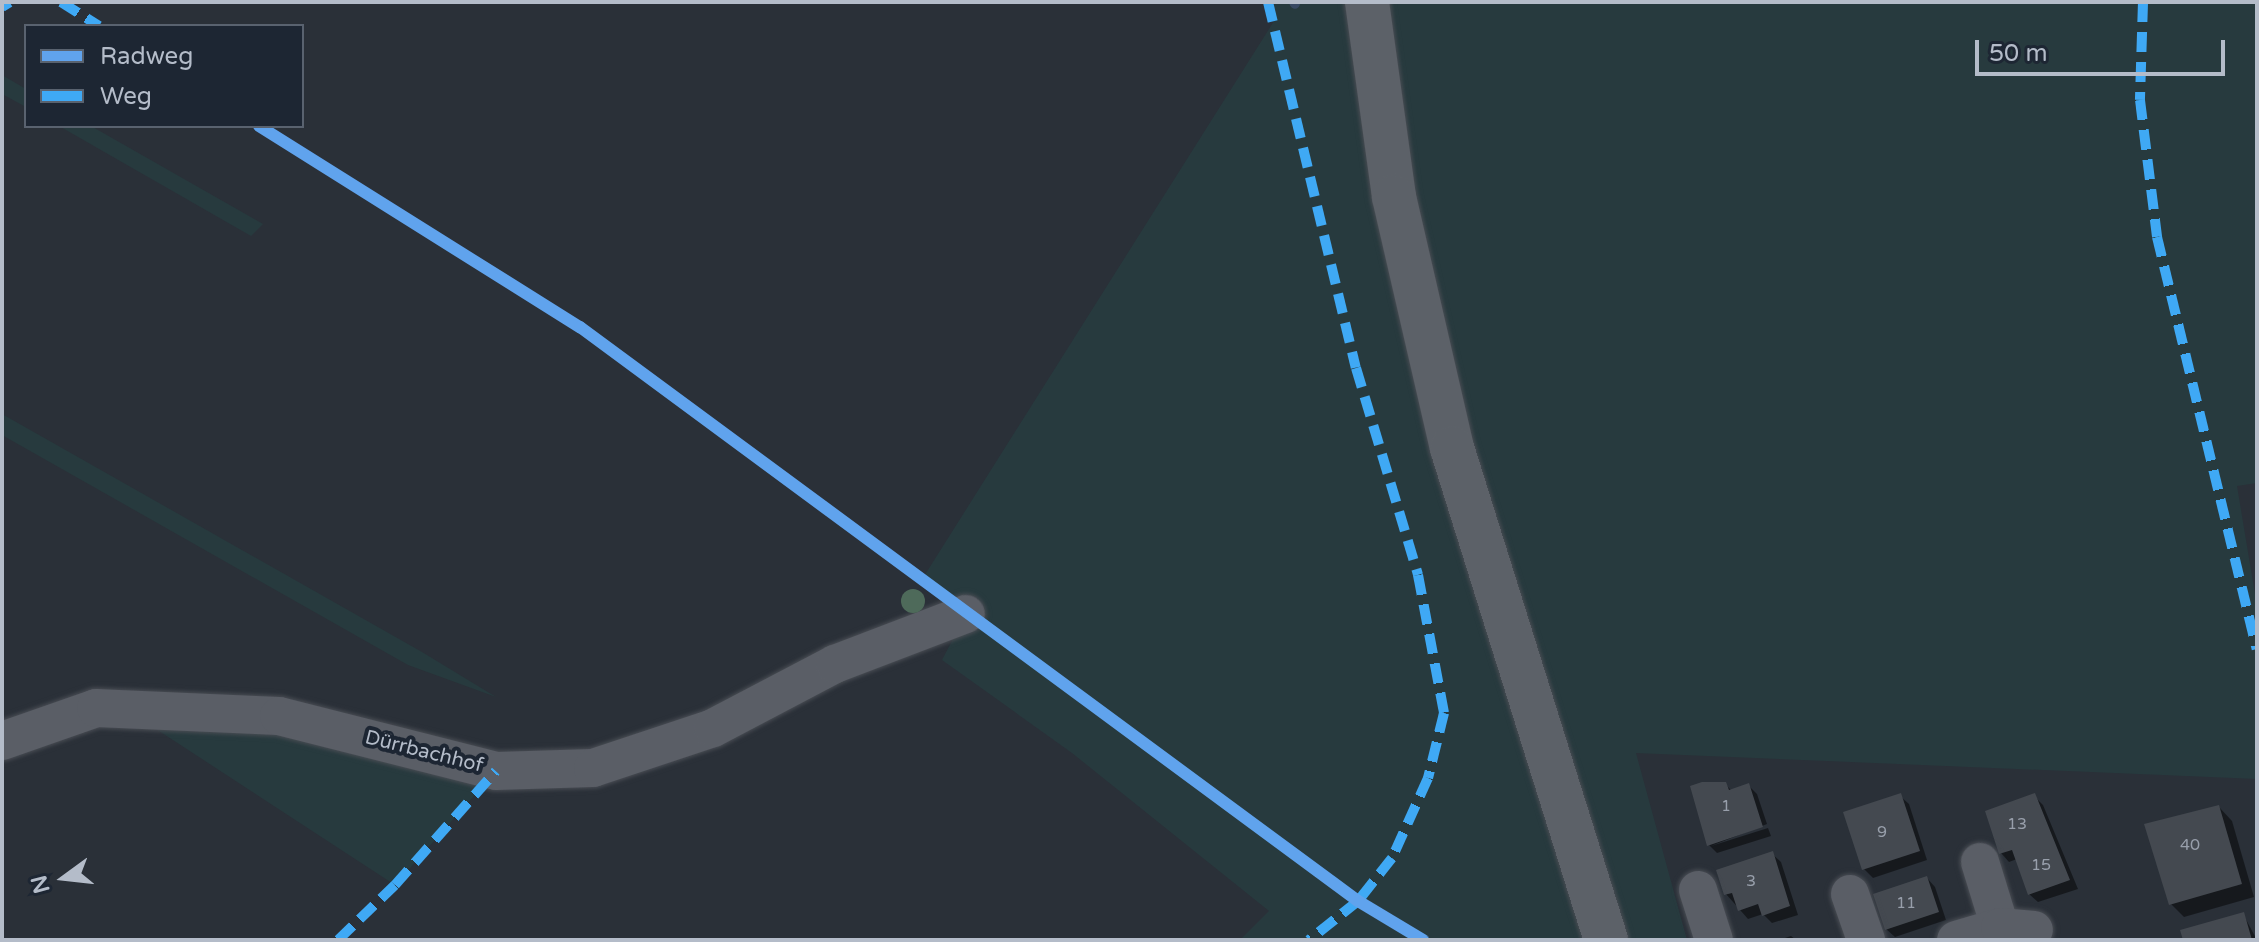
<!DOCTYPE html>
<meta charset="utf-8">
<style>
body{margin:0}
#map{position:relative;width:2259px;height:942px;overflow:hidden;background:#2a3038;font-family:"Varela Round",sans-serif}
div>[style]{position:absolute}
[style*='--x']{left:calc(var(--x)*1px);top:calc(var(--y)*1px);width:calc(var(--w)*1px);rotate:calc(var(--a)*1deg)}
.green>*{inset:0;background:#273a3e}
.shadow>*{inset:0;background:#0007}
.stream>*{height:10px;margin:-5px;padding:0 5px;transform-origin:5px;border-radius:5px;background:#384963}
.building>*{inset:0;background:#444950}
.roads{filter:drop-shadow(0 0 2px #484c53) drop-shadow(0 0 2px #484c53)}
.minor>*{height:38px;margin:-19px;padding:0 19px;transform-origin:19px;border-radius:19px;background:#5a5e66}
.major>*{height:44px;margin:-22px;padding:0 22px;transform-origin:22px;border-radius:22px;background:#5c6168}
.quiet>*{height:10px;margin-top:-5px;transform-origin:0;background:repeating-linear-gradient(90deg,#3fa9f5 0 20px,transparent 0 30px)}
.cycleway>*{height:12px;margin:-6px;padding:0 6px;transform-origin:6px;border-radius:6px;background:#60a3ed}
.trees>*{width:24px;height:24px;margin:-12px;border-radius:50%;background:#4e6a5a}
span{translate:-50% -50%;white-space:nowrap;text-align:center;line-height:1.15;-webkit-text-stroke:8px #1d2633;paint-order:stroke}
.number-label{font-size:16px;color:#989fab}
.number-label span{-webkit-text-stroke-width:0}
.street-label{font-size:20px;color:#b4bcc9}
.frame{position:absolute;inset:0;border:4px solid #b4bcc9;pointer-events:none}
.legend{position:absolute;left:24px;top:24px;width:280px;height:104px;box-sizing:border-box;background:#1d2633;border:2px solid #59626f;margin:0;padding:10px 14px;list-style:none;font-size:24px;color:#b4bcc9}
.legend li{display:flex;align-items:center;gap:16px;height:40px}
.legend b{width:40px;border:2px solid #59626f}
.north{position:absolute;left:24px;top:838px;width:80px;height:80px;-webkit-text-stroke:6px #1d2633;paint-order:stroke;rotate:255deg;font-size:22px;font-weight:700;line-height:32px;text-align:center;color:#b4bcc9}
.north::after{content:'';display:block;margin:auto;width:28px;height:36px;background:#b4bcc9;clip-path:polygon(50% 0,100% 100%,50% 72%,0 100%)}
.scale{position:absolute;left:1975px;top:40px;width:250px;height:36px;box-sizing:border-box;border:4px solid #b4bcc9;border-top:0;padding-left:10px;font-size:24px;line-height:28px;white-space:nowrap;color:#b4bcc9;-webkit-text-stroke:6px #1d2633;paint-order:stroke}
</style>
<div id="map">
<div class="green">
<i style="clip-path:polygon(1268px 2px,2257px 2px,2257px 483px,2237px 486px,2257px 606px,2257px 779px,1636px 753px,1687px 940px,1240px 940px,1269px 911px,1072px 753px,942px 660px,966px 614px,921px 581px,1274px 21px)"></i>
<i style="clip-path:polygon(2px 75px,26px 89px,26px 107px,2px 94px)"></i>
<i style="clip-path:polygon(59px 126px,91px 126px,263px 224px,251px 236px)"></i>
<i style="clip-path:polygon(2px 414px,422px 652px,496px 697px,408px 665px,9px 439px,2px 435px)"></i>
<i style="clip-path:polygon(127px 710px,496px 771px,395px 885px)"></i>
</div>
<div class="shadow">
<i style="clip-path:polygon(1725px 784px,1732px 791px,1748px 785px,1757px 794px,1767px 824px,1711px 846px,1768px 828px,1771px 836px,1717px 853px,1709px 845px)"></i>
<i style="clip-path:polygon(1900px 796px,1909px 804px,1927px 860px,1873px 878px,1864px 869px)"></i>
<i style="clip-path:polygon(2034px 796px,2043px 805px,2078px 889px,2038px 902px,2029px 894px,2017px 859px,2009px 862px,2001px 853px)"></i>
<i style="clip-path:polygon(2219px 807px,2232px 821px,2254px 897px,2184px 917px,2171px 904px)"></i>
<i style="clip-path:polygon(1772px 854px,1781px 862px,1798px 915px,1772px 923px,1763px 914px,1748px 919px,1726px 894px)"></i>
<i style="clip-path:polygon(1927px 878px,1935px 887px,1946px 920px,1895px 937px,1886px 929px)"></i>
<i style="clip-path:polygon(2243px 914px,2257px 940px,2185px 940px)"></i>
<i style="clip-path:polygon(1791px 936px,1796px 940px,1779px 940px)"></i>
</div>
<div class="stream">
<i style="--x:1294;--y:2;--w:2;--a:63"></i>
</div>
<div class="building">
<i style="clip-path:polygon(1702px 782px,1726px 782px,1729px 790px,1749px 783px,1763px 827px,1707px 846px,1690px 786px)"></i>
<i style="clip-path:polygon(1901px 793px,1920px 851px,1862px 870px,1843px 812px)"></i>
<i style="clip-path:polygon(2035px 793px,2070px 880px,2028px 895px,2012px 850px,1999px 854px,1985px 811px)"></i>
<i style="clip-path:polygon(2219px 805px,2242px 884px,2169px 905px,2144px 824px)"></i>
<i style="clip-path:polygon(1773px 851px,1790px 906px,1762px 916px,1758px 904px,1738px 911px,1732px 893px,1724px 895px,1716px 870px)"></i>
<i style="clip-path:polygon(1927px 876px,1939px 912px,1885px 930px,1873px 894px)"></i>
<i style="clip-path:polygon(2244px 912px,2252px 940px,2183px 940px,2180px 930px)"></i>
</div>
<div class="roads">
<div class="minor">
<i style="--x:2;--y:741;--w:100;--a:-19.3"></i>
<i style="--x:96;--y:708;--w:183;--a:2.5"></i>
<i style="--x:279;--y:716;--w:224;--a:14.2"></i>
<i style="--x:496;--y:771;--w:97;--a:-1.8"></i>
<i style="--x:593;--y:768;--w:126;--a:-18.4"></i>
<i style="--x:713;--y:728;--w:138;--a:-27.7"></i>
<i style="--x:835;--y:664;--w:140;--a:-20.9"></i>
<i style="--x:1980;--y:862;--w:68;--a:72.9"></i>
<i style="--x:1698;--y:890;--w:52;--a:72.3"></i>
<i style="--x:1850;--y:894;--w:49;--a:70.8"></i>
<i style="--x:1956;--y:940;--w:46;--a:-16.5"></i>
<i style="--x:2000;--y:927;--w:34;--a:5"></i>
</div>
<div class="major">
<i style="--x:1367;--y:2;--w:197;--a:82.1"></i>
<i style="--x:1394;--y:197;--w:258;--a:77"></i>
<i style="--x:1452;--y:448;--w:516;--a:72.62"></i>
</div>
</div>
<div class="quiet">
<i style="--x:61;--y:2;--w:45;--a:32.3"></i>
<i style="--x:1268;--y:2;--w:376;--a:76.5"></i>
<i style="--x:1356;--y:368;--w:216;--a:73.3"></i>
<i style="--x:1418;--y:575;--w:140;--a:79.3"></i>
<i style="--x:1444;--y:713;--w:67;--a:103.8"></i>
<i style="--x:1428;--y:778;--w:88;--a:114.2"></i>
<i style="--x:1392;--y:858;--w:55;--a:128.3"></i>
<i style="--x:1358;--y:901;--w:63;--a:141.5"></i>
<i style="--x:2143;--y:2;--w:98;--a:91.8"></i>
<i style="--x:2140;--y:100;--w:138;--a:82.9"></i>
<i style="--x:2157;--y:237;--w:424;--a:76.4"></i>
<i style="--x:2;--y:7;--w:9;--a:-32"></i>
<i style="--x:338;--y:940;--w:79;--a:-44"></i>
<i style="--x:395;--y:885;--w:152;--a:-48.5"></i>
</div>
<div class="cycleway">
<i style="--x:259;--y:126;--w:379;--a:32.1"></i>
<i style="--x:580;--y:327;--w:967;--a:36.42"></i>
<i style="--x:1358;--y:901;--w:76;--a:31"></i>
</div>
<div class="trees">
<i style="left:913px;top:601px"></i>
</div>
<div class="number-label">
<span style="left:1726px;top:806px">1</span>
<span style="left:2017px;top:824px">13</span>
<span style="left:1882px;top:832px">9</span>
<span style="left:2190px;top:845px">40</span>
<span style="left:2041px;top:865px">15</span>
<span style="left:1751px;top:881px">3</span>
<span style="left:1906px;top:903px">11</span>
</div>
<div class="street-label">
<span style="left:424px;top:752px;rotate:14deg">Dürrbachhof</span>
</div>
<div class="frame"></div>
<ul class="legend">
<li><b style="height:10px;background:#60a3ed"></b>Radweg</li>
<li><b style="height:10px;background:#3fa9f5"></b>Weg</li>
</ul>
<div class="north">N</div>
<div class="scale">50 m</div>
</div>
